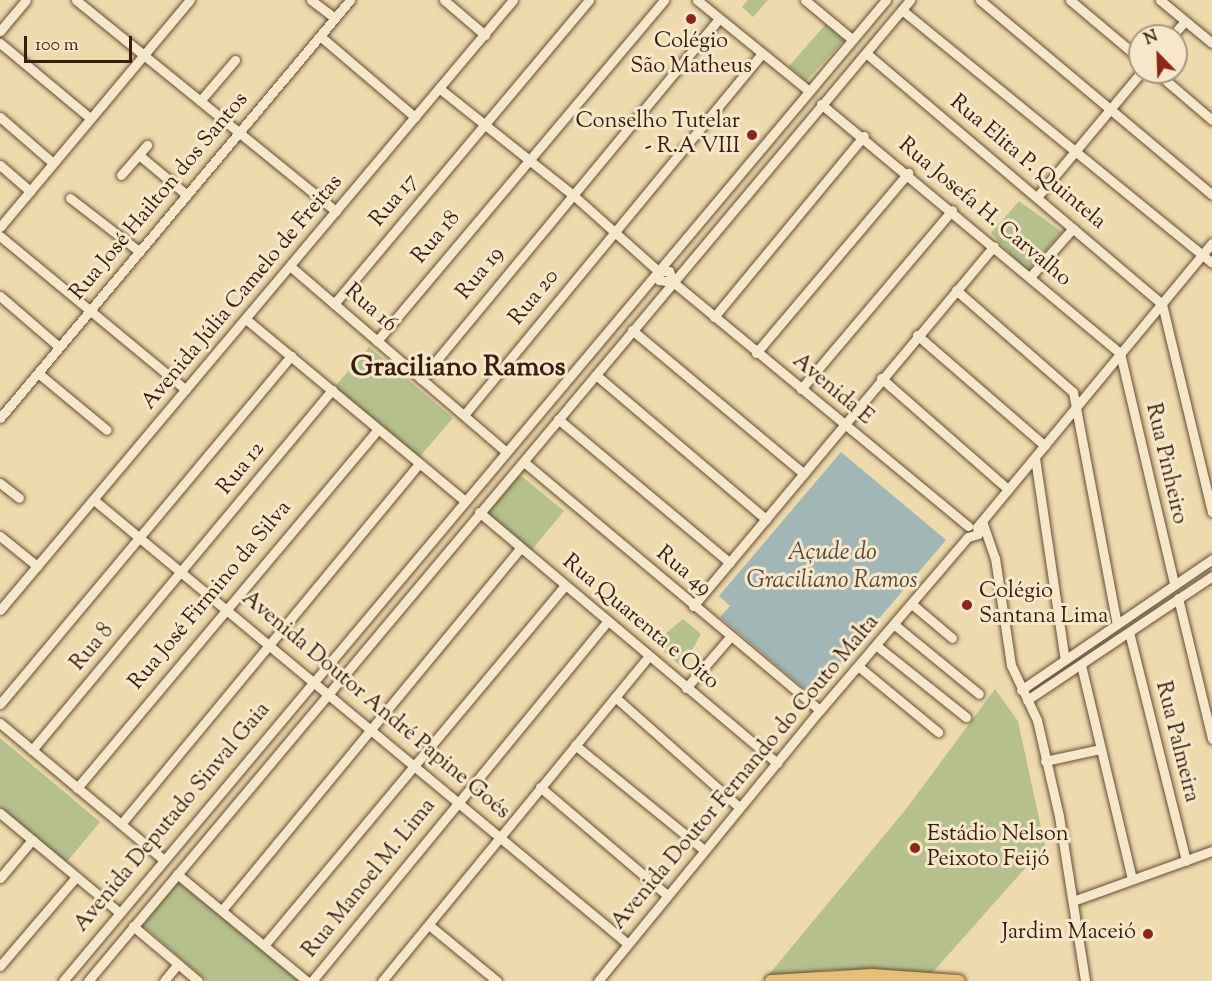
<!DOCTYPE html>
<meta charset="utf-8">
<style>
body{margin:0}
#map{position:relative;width:1212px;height:981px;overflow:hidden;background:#efdaab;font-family:"Sorts Mill Goudy",serif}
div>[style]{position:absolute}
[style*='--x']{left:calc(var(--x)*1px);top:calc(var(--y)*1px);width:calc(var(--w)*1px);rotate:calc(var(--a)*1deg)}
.green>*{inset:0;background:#b5c08c}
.water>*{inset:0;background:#a0b7b5}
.roads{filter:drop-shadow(0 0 2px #664c35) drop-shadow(0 0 2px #664c35)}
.minor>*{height:9px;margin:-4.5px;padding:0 4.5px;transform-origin:4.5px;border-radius:4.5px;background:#f5e7c8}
.major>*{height:12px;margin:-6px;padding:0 6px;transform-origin:6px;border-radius:6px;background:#e8bd76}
.dots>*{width:16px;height:16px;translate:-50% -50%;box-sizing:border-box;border:3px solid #f5e7c8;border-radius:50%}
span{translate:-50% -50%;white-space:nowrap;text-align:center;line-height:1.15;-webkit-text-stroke:6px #f5e7c8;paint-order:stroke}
.poi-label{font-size:22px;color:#381d0e}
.right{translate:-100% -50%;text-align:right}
.left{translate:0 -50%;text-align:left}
.street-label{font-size:22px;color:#381d0e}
.water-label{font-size:24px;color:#574b40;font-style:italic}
.district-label{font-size:28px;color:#381d0e;font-weight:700}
.north{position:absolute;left:1128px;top:24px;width:60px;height:60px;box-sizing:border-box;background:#f5e7c8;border:2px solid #a9967e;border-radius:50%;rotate:337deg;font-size:16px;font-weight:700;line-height:24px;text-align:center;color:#381d0e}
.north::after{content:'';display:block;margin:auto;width:21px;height:27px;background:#8f2418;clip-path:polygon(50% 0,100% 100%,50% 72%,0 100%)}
.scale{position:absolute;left:24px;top:36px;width:108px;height:27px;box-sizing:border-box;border:3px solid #381d0e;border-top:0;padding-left:8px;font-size:18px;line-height:21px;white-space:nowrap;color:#381d0e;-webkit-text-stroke:4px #f5e7c8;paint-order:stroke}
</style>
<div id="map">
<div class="green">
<i style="clip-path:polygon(748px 0,768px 0,753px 17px,742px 7px)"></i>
<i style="clip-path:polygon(826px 24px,844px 40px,806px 81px,789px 66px)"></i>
<i style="clip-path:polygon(1019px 201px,1062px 232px,1027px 272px,991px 233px)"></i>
<i style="clip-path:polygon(369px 347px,453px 418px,416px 461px,332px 390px)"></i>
<i style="clip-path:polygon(519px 474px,564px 511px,530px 552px,487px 513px)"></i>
<i style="clip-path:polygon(683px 619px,701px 634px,682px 667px,654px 643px)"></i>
<i style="clip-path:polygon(995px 689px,1018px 721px,1045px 846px,932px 973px,828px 970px,766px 978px,906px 809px)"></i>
<i style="clip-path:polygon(0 738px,100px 822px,66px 863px,0 807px)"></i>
<i style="clip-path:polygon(179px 878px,302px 981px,207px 981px,140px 923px)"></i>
</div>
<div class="water">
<i style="clip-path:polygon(841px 452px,946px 540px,813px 696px,720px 617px,730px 606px,719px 596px)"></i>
</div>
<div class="roads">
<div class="minor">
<i style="--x:76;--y:0;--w:335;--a:39.1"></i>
<i style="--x:311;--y:0;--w:30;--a:37"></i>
<i style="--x:444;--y:0;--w:54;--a:40.5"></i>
<i style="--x:697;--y:0;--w:144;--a:39.1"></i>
<i style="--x:805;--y:0;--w:62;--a:39.8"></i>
<i style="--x:980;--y:0;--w:303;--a:40"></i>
<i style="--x:1070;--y:0;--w:92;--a:40.1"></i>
<i style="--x:1160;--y:0;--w:67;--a:39.6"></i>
<i style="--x:902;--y:10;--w:400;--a:39.2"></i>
<i style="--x:0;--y:31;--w:40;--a:-50"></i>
<i style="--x:320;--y:36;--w:125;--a:40.5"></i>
<i style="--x:1172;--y:36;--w:20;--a:-49"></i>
<i style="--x:0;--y:43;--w:117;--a:39.8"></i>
<i style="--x:866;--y:53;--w:388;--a:40.3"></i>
<i style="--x:1162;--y:304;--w:214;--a:76.5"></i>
<i style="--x:1156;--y:72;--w:74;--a:40.6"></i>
<i style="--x:439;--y:88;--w:170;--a:38.6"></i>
<i style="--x:572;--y:194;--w:115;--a:41.8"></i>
<i style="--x:658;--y:271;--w:9;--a:84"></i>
<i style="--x:659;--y:280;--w:14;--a:8"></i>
<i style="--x:200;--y:101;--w:54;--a:-49.5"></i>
<i style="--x:821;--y:104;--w:389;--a:39.8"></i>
<i style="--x:1120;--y:353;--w:237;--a:76.8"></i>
<i style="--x:0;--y:117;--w:70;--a:41"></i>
<i style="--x:139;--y:155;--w:62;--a:39.8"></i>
<i style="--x:0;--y:165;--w:40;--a:41"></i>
<i style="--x:121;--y:175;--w:40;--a:-49"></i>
<i style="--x:1037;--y:197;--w:163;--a:-50.2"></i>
<i style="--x:70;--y:198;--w:88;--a:37.6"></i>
<i style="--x:0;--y:227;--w:296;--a:-50.1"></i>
<i style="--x:0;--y:236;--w:241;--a:39.6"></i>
<i style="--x:290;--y:266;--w:284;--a:40.7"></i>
<i style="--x:658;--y:271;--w:11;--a:0"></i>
<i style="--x:669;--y:271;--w:12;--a:70"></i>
<i style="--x:673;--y:282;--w:383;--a:39.6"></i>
<i style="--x:1030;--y:277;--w:65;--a:-48.7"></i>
<i style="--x:956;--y:290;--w:155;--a:41.1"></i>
<i style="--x:1073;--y:392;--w:236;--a:79.3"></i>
<i style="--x:0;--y:296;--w:78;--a:40.8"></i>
<i style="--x:334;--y:304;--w:397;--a:-50"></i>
<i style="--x:714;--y:317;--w:235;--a:-50.4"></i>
<i style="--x:247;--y:320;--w:283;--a:39.7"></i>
<i style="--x:632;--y:330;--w:224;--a:39.9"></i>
<i style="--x:917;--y:335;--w:169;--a:40.9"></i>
<i style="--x:377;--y:341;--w:446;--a:-49.9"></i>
<i style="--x:756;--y:353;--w:236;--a:-49.8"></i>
<i style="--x:38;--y:373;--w:89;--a:39.6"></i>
<i style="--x:596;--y:375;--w:223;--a:40.3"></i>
<i style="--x:881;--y:378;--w:169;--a:41.2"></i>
<i style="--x:421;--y:379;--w:467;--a:-50.4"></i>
<i style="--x:801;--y:389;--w:234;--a:-49.8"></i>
<i style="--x:464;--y:415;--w:468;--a:-50.5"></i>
<i style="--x:0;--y:418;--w:545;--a:-50.06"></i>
<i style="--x:558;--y:419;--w:224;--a:39.9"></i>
<i style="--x:1035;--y:458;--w:204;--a:81.6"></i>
<i style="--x:524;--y:462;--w:386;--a:40"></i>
<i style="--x:0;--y:483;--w:24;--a:38"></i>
<i style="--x:94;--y:500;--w:694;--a:39.74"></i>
<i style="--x:479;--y:512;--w:390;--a:40.1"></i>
<i style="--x:982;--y:521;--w:39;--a:71"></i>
<i style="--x:995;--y:558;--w:108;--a:81.5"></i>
<i style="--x:1011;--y:665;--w:61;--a:64.7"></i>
<i style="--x:1037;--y:720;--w:98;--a:77.1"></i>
<i style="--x:1059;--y:816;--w:167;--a:81"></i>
<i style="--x:0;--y:536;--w:48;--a:39"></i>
<i style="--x:1178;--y:598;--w:145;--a:76.4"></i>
<i style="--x:913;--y:605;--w:51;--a:40.2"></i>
<i style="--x:693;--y:606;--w:469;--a:-50.1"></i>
<i style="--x:0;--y:610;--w:797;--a:-49.94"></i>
<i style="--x:896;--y:626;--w:107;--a:39.3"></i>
<i style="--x:1129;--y:632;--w:236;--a:76"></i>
<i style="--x:877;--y:646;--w:114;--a:38.6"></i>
<i style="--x:1081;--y:665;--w:220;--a:76.6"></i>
<i style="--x:858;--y:666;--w:104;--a:39.5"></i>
<i style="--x:686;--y:688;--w:67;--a:-49.2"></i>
<i style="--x:1021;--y:690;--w:232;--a:-34.4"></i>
<i style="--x:615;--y:697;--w:166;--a:41.6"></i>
<i style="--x:1027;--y:700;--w:223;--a:-33.8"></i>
<i style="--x:0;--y:704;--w:454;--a:-50.1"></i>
<i style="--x:0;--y:723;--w:214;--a:39.9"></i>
<i style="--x:575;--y:745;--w:166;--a:39.1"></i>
<i style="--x:32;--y:750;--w:469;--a:-50.2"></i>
<i style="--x:1045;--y:761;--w:56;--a:-12.3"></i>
<i style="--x:540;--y:787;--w:167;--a:40.4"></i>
<i style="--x:77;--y:788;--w:467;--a:-50"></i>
<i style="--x:0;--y:813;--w:156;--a:39.8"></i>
<i style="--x:121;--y:824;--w:467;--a:-50.4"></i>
<i style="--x:177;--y:874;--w:168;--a:39.5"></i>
<i style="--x:0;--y:878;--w:50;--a:-49.9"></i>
<i style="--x:1073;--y:901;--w:148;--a:-19.8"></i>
<i style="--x:222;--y:910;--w:469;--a:-50.5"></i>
<i style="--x:429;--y:925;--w:88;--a:39.5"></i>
<i style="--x:133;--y:926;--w:85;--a:40.2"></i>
<i style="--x:266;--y:943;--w:466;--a:-50.1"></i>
<i style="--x:0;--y:966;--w:117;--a:-49.5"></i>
<i style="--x:63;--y:981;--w:1281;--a:-50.01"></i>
<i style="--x:88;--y:981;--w:1280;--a:-50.04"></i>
<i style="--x:164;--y:981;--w:22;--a:-51"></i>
<i style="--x:312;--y:981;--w:466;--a:-50.6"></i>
<i style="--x:382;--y:981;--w:419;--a:-50.6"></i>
<i style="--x:598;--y:981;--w:350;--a:-50.7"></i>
<i style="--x:820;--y:710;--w:228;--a:-49.5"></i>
<i style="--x:968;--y:537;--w:10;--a:-17"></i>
<i style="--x:978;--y:534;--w:7;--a:-98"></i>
<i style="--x:977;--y:527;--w:369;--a:-50.4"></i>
</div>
<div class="major">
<i style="--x:771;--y:981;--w:100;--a:-3.4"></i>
<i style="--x:871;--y:975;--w:88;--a:3.9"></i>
</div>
</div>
<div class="dots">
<i style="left:691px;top:19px;background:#8f2418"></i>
<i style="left:752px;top:135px;background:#8f2418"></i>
<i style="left:967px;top:605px;background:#8f2418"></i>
<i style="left:915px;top:848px;background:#8f2418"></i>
<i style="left:1148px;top:934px;background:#8f2418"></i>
</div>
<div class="poi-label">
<span style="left:691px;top:55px">Colégio<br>São Matheus</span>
<span class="right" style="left:740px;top:135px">Conselho Tutelar<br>- R.A VIII</span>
<span class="left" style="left:979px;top:605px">Colégio<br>Santana Lima</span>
<span class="left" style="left:927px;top:848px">Estádio Nelson<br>Peixoto Feijó</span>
<span class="right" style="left:1136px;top:934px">Jardim Maceió</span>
</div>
<div class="street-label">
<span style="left:1027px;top:163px;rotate:40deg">Rua Elita P. Quintela</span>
<span style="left:160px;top:197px;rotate:-50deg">Rua José Hailton dos Santos</span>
<span style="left:395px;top:201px;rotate:-50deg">Rua 17</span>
<span style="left:984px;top:213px;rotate:40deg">Rua Josefa H. Carvalho</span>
<span style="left:437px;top:238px;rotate:-50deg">Rua 18</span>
<span style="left:481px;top:274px;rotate:-51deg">Rua 19</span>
<span style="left:243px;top:293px;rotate:-50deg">Avenida Júlia Camelo de Freitas</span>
<span style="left:535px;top:298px;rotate:-51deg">Rua 20</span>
<span style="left:370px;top:309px;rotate:41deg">Rua 16</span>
<span style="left:832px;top:390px;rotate:40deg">Avenida E</span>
<span style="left:1165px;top:464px;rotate:77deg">Rua Pinheiro</span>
<span style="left:242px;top:469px;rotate:-51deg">Rua 12</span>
<span style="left:683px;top:572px;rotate:40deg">Rua 49</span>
<span style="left:211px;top:596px;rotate:-50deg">Rua José Firmino da Silva</span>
<span style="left:640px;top:623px;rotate:40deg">Rua Quarenta e Oito</span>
<span style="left:93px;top:648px;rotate:-50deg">Rua 8</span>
<span style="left:375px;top:706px;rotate:40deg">Avenida Doutor André Papine Goés</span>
<span style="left:1176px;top:742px;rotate:76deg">Rua Palmeira</span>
<span style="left:746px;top:773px;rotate:-50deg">Avenida Doutor Fernando do Couto Malta</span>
<span style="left:173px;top:818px;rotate:-50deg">Avenida Deputado Sinval Gaia</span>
<span style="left:370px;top:879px;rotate:-51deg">Rua Manoel M. Lima</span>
</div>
<div class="water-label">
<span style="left:832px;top:568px">Açude do<br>Graciliano Ramos</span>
</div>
<div class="district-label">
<span style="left:458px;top:368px">Graciliano Ramos</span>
</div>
<div class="north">N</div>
<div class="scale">100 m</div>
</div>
